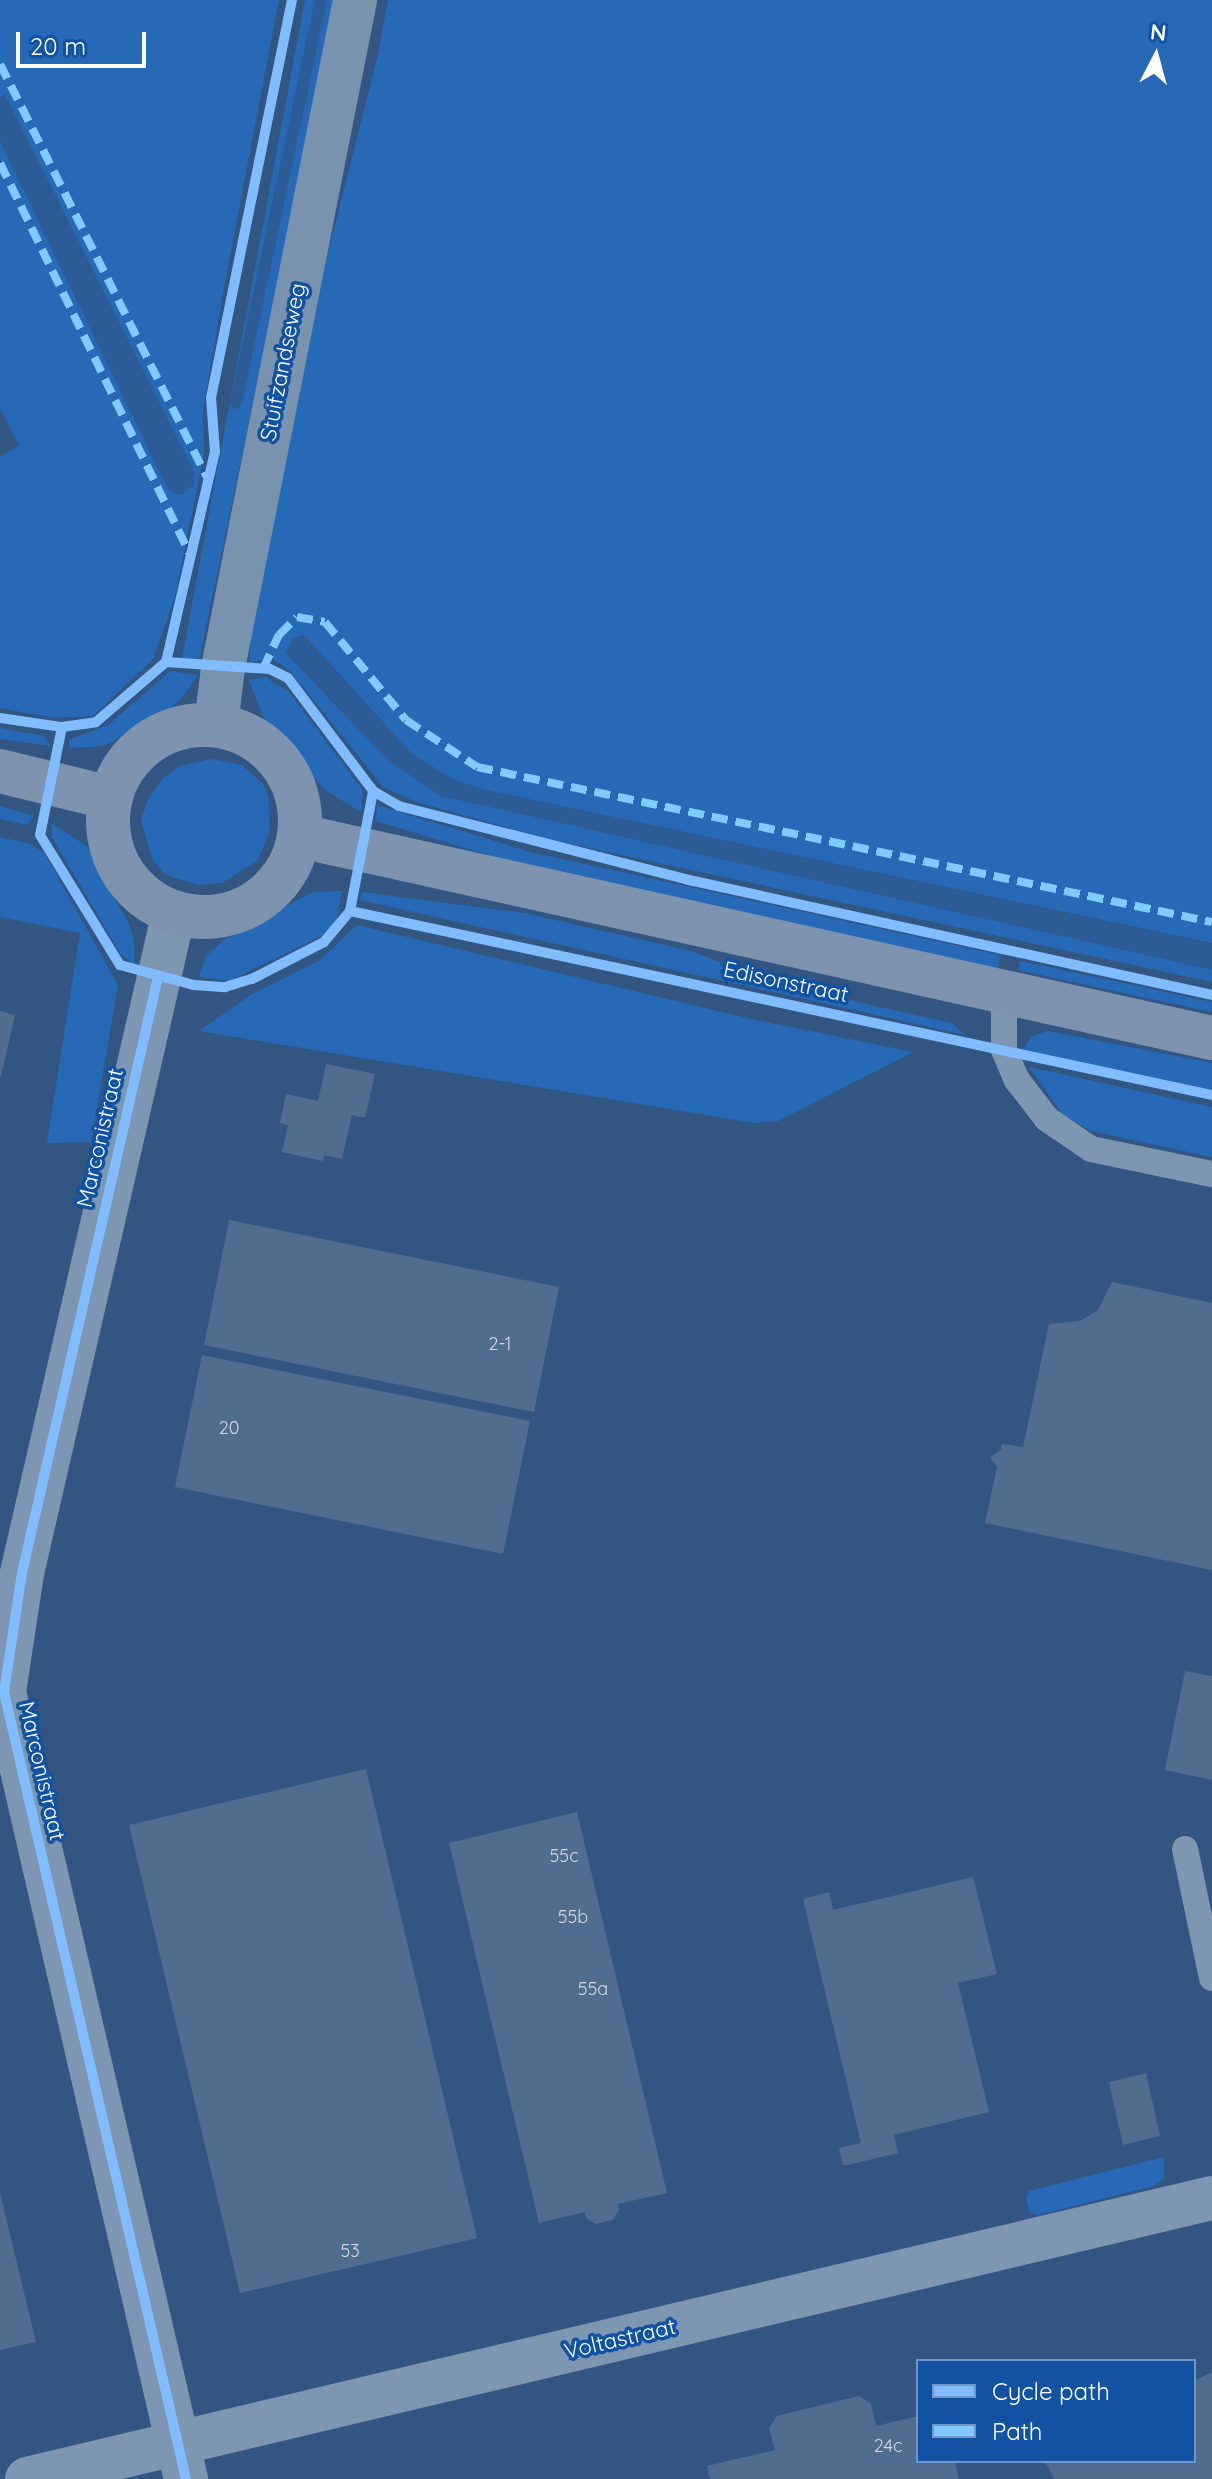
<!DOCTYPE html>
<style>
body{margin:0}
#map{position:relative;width:1212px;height:2479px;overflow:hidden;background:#325681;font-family:Quicksand,sans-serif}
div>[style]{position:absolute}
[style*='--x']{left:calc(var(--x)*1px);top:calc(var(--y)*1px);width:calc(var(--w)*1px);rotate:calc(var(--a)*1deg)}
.green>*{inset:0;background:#266ab7}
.water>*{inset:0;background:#2d5b95}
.stream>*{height:12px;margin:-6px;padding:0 6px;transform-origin:6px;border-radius:6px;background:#2d5b95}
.building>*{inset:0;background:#506d8f}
.lane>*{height:26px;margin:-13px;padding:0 13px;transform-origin:13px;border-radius:13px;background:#7d96b1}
.street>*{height:44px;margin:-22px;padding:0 22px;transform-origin:22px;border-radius:22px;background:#7d96b1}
.secondary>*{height:44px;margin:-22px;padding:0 22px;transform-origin:22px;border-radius:22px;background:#7992ae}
.primary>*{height:44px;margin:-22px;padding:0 22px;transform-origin:22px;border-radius:22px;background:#7d93b0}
.primary>.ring{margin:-22px;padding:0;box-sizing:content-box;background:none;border:44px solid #7d93b0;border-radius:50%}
.quiet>*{height:8px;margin-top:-4px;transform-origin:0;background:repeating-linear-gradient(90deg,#80caff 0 16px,transparent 0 24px)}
.cycleway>*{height:10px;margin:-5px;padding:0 5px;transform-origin:5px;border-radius:5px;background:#80bcff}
span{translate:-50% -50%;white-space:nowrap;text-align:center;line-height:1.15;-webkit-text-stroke:7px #1152a2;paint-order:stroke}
.number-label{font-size:18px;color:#d3dae3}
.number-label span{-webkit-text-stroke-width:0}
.street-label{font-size:22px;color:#fff}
.legend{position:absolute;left:916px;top:2359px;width:280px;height:104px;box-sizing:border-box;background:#1152a2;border:2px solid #7097c7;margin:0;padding:10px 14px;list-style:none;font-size:24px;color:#fff}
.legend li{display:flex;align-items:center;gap:16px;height:40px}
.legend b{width:40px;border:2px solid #7097c7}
.north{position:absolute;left:1116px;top:16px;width:80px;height:80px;-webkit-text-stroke:6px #1152a2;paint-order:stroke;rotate:6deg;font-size:22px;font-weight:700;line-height:32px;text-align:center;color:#fff}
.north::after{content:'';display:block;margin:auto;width:28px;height:36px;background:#fff;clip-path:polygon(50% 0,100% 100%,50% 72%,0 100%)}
.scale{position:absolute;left:16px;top:32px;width:130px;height:36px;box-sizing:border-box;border:4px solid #fff;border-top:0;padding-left:10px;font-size:24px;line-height:28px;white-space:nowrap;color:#fff;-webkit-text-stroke:6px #1152a2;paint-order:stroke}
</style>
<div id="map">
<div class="green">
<i style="clip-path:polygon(0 0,279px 0,225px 282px,203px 410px,204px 455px,175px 597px,153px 659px,93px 716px,54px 718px,0 708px,0 457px,19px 445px,0 409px,0 141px,168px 489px,194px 484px,194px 472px,5px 95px,0 97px)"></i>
<i style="clip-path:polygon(305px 0,337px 0,199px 661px,182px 658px)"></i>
<i style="clip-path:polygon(388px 0,1212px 0,1212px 943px,485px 790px,452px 779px,411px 753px,304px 635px,286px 653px,388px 760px,441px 796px,1212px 965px,1212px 982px,552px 840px,416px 802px,383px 787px,291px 672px,272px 658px,249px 663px,256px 562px,286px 419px,377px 59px)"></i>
<i style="clip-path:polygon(170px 671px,198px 675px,181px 699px,166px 712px,104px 746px,69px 748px,69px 740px,110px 724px)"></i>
<i style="clip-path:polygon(264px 677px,288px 691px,363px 790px,361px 812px,325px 790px,265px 722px,249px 680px)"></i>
<i style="clip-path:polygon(0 728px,44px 736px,51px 746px,0 739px)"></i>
<i style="clip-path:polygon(212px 759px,242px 765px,263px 784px,268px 795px,270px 831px,258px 860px,222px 883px,198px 885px,166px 875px,152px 859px,141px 820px,149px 797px,163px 778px,180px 766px)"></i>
<i style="clip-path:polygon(377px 805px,530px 852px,1000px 955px,998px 969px,531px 868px,376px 821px)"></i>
<i style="clip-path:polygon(0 806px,34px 816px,27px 825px,0 819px)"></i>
<i style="clip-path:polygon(51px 823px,88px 847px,104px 882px,128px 921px,134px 939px,135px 966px,120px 953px,52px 837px)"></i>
<i style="clip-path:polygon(0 837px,31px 844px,45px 854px,118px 985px,91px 1142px,47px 1143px,80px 933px,0 917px)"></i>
<i style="clip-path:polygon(342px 891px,335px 929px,229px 981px,199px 977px,206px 956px,224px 940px,313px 892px)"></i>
<i style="clip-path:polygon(362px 892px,524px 913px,691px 951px,778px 984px,951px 1023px,966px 1035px,360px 900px)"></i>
<i style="clip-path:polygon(357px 925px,751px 1019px,913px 1052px,778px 1121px,754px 1123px,199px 1031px,254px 993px,319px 961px)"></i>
<i style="clip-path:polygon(1020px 961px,1212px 1002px,1212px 1012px,1018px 970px)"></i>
<i style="clip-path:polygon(1047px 1031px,1212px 1063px,1212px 1090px,1022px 1051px,1031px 1037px)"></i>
<i style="clip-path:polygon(1029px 1067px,1212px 1107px,1212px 1157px,1091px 1131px,1064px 1116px)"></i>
<i style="clip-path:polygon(1164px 2157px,1164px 2178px,1153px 2186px,1038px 2215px,1029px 2212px,1026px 2197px,1029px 2191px)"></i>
</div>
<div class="water">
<i style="clip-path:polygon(5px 95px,194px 472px,194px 484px,184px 493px,178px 495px,168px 489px,0 141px,0 97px)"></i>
<i style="clip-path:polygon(303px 635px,411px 753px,452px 779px,485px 790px,1212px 944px,1212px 970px,441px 796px,388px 760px,286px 653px,293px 638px)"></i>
</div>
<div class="stream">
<i style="--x:236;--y:403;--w:412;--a:-78.1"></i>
</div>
<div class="building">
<i style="clip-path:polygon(0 1011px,15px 1015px,1px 1076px,0 1076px)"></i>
<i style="clip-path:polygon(326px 1064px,375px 1074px,365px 1118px,352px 1115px,342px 1159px,324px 1155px,323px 1161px,282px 1152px,288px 1125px,280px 1123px,286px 1094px,318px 1101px)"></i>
<i style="clip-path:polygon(229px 1220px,559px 1287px,534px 1412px,204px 1345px)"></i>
<i style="clip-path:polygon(1112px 1282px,1212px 1303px,1212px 1570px,985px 1523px,997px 1467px,990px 1457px,1001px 1450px,1002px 1444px,1023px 1447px,1049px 1324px,1080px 1321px,1098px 1310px)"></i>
<i style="clip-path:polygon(202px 1355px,530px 1421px,503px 1554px,175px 1487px)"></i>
<i style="clip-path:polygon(1185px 1671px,1212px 1676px,1212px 1780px,1165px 1770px)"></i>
<i style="clip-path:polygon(366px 1769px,477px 2238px,240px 2293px,129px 1825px)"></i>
<i style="clip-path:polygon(577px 1812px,667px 2193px,618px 2204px,619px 2210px,613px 2220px,596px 2224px,586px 2218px,585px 2212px,539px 2223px,449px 1843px)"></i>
<i style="clip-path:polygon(973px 1877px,997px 1974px,958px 1983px,989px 2112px,894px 2135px,898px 2153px,843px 2166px,839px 2148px,861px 2143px,803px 1899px,829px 1892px,833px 1910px)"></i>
<i style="clip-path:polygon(1146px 2073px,1160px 2136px,1123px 2145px,1109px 2082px)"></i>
<i style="clip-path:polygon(0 2193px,36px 2342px,0 2350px)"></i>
<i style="clip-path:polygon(1212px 2372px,1212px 2479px,1054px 2479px,1045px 2461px,1194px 2461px,1194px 2381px)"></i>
<i style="clip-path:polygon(859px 2396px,871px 2404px,876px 2426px,918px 2416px,918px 2461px,955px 2461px,959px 2479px,710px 2479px,707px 2466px,775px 2450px,769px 2428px,777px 2416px)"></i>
</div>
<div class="lane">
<i style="--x:1004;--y:994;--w:56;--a:90"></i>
<i style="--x:1004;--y:1050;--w:33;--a:67"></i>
<i style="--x:1017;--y:1080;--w:49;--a:52.4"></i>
<i style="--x:1047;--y:1119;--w:53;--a:34.3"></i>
<i style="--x:1091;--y:1149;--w:124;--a:11.7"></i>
<i style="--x:1185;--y:1849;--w:132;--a:78.2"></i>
</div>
<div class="street">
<i style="--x:174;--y:912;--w:678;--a:102.95"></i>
<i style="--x:22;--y:1573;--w:120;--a:98.6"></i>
<i style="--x:4;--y:1692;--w:808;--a:76.98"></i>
<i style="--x:27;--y:2479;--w:1218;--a:-13.34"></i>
</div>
<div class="secondary">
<i style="--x:216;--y:725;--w:57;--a:-83"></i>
<i style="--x:223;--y:668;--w:681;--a:-78.82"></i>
</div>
<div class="primary">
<i class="ring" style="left:108px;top:725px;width:148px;height:148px"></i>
<i style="--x:0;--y:771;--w:114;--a:13.7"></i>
<i style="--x:300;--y:836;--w:934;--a:12.49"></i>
</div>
<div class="quiet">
<i style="--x:0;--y:64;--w:465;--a:63.4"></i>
<i style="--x:0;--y:163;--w:436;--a:64.1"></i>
<i style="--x:263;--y:669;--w:38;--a:-65"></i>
<i style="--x:279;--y:635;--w:25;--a:-45"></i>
<i style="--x:297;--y:617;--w:28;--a:10"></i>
<i style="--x:325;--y:622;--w:127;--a:50.4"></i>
<i style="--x:406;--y:720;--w:85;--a:33.5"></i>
<i style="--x:477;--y:767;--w:751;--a:11.91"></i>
</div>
<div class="cycleway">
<i style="--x:166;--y:662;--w:216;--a:-76.9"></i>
<i style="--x:215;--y:452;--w:54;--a:-94.2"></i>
<i style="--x:211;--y:398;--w:406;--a:-78.5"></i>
<i style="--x:0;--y:718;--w:63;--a:8.3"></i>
<i style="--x:62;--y:727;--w:34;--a:-8"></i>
<i style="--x:96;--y:722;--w:92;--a:-40.6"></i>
<i style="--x:166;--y:662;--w:104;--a:3.9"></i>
<i style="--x:270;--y:669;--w:20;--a:27"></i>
<i style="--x:288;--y:678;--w:141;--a:53"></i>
<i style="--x:373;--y:791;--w:30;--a:30"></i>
<i style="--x:399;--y:806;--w:299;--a:14.3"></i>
<i style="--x:689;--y:880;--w:535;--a:12.4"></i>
<i style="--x:62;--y:727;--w:110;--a:101.5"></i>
<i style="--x:40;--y:835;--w:153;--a:58.4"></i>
<i style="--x:120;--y:965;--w:77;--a:15.1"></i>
<i style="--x:194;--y:985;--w:31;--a:4"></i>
<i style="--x:225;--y:987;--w:28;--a:-17"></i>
<i style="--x:252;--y:979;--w:81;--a:-27.2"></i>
<i style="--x:324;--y:942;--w:40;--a:-50"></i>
<i style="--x:350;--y:911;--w:122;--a:-79.1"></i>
<i style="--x:350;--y:911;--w:881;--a:12.05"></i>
<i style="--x:158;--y:977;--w:611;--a:102.85"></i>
<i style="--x:22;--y:1573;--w:120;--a:98.6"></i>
<i style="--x:4;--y:1692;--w:808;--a:76.98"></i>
</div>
<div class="number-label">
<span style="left:500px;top:1344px">2-1</span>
<span style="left:229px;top:1428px">20</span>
<span style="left:564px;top:1856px">55c</span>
<span style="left:573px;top:1917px">55b</span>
<span style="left:593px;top:1989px">55a</span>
<span style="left:350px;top:2251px">53</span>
<span style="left:888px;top:2446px">24c</span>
</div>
<div class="street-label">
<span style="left:283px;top:362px;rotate:-79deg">Stuifzandseweg</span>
<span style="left:786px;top:982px;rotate:12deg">Edisonstraat</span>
<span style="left:100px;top:1138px;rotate:-77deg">Marconistraat</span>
<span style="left:42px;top:1771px;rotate:77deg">Marconistraat</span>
<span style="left:620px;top:2339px;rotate:-13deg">Voltastraat</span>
</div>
<ul class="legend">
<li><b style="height:10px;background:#80bcff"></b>Cycle path</li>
<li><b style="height:10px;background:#80caff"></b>Path</li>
</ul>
<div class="north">N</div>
<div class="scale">20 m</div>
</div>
